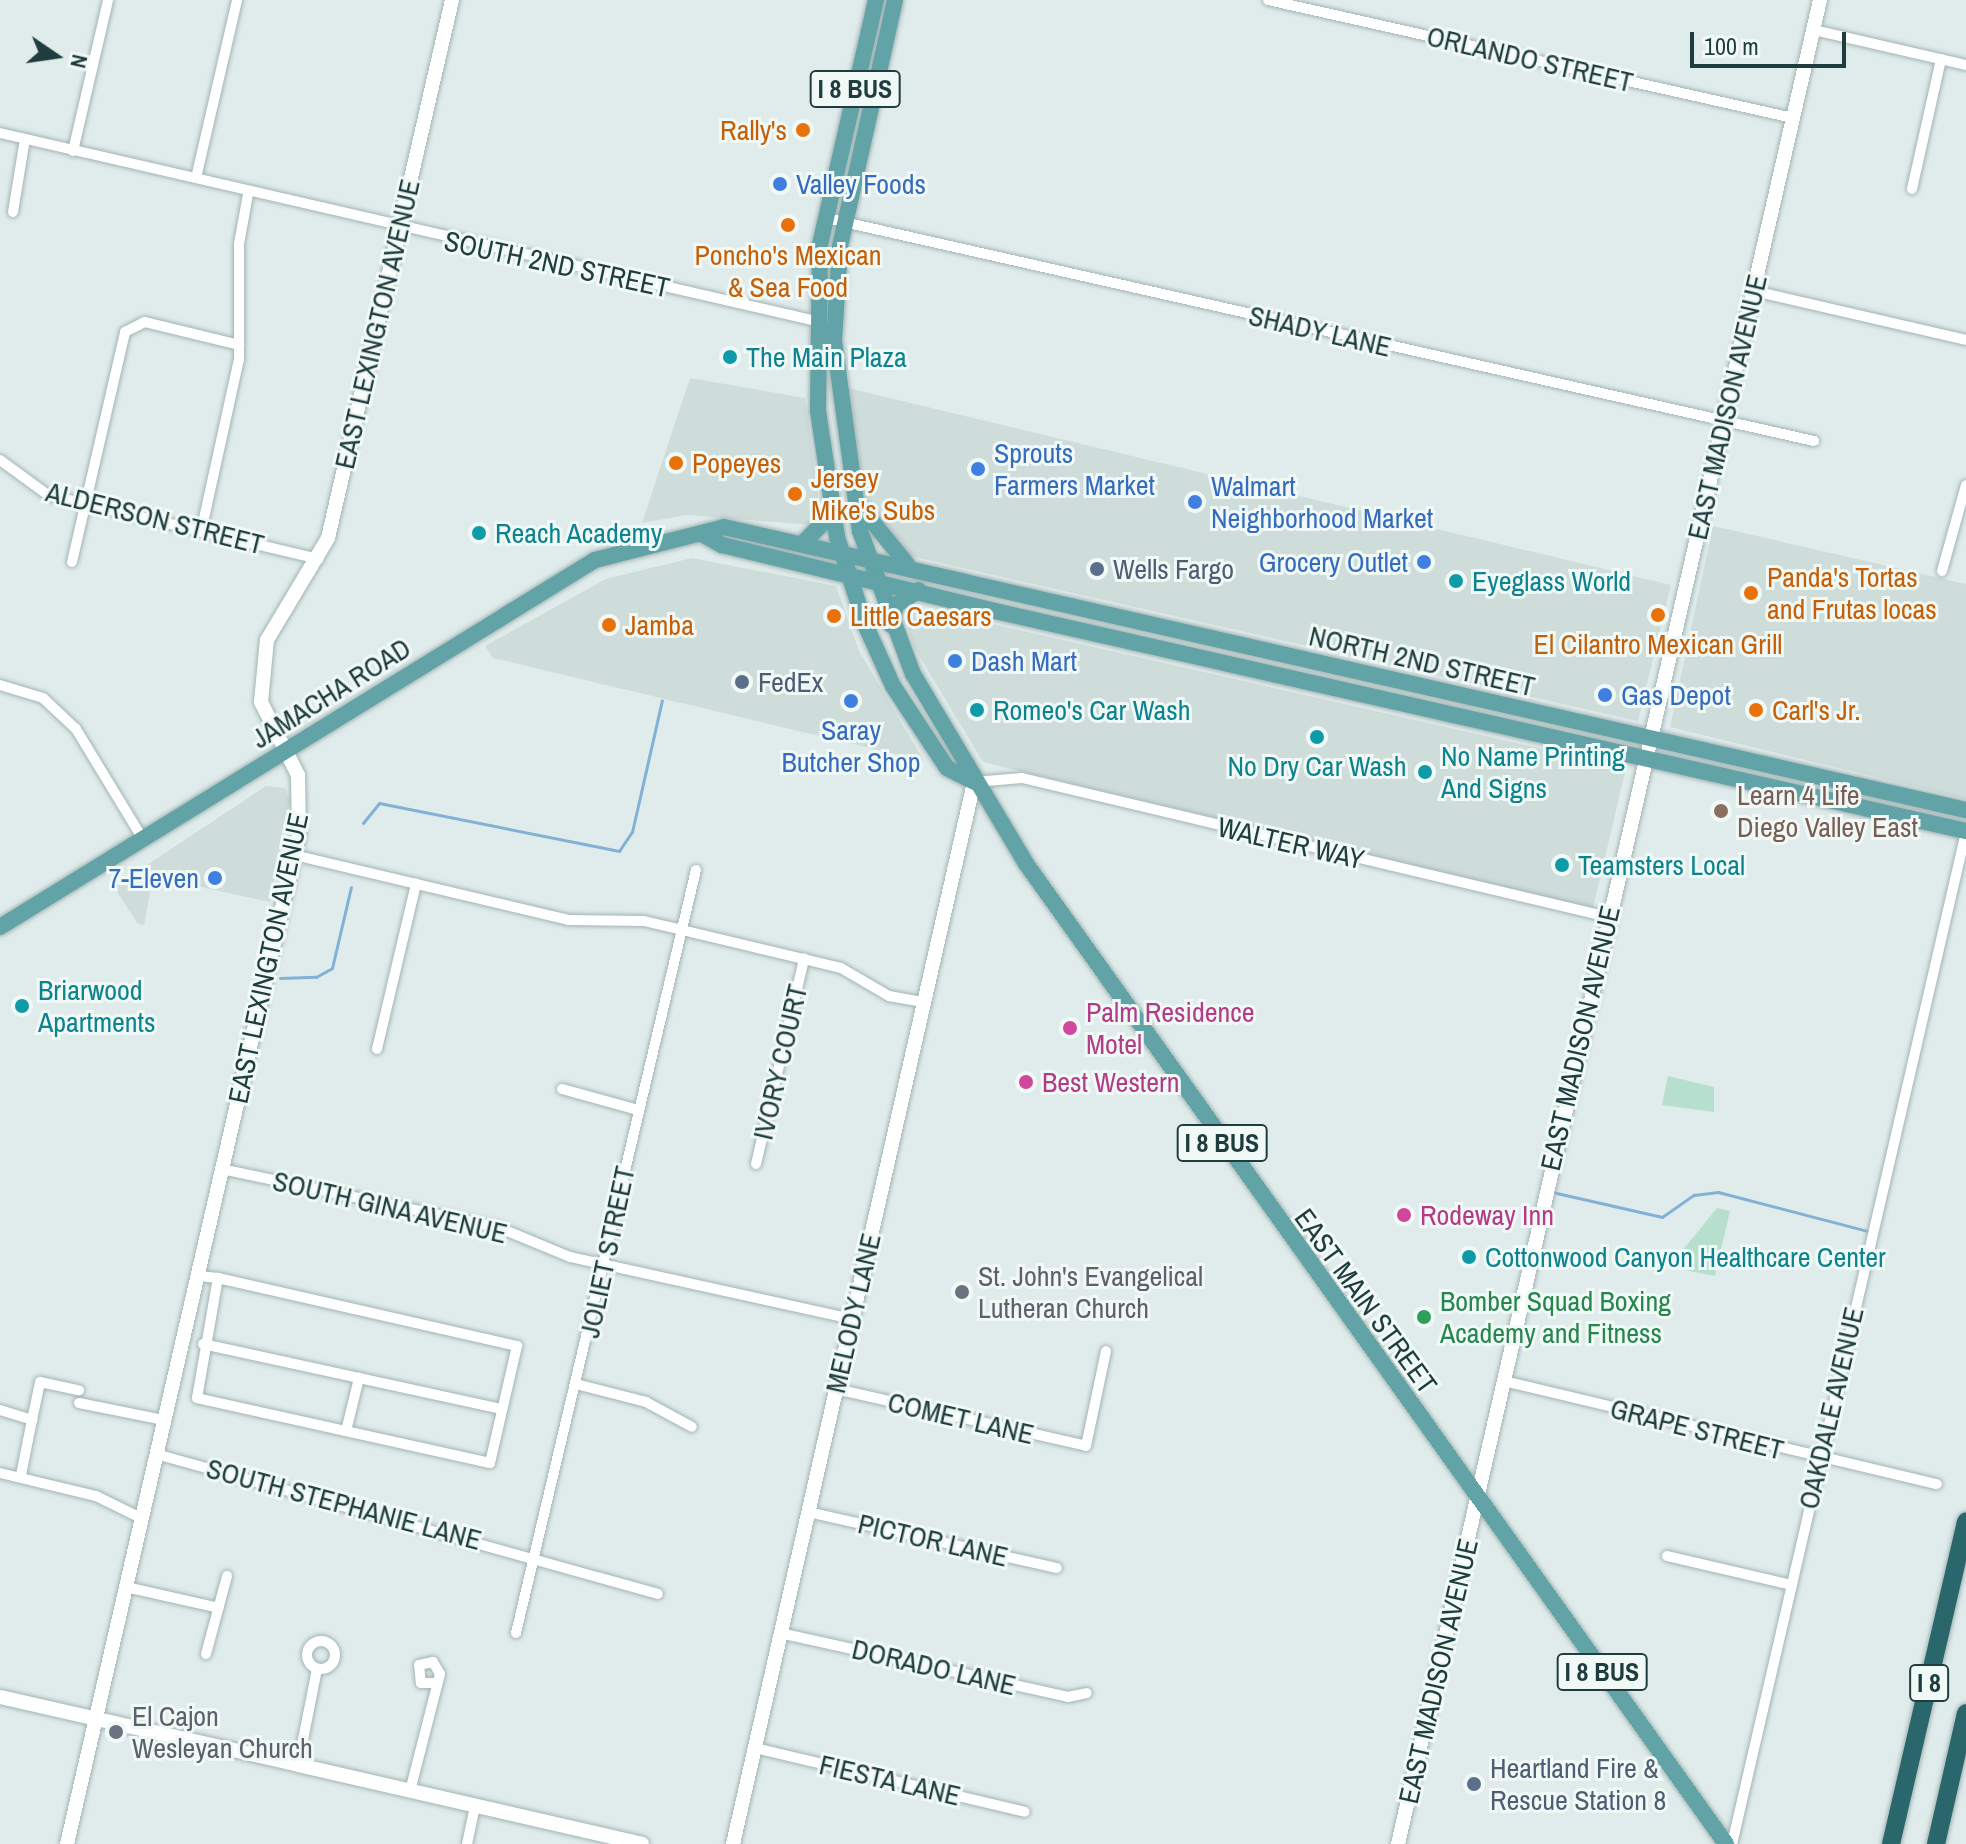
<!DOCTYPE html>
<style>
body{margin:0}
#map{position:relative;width:1966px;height:1844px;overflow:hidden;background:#e0eceb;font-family:"Archivo Narrow",sans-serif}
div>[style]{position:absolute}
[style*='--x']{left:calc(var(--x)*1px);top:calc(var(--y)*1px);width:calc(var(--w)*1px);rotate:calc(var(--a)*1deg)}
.built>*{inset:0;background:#cedcda}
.green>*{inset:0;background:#b7dfce}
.stream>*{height:3px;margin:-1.5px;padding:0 1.5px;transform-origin:1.5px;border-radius:1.5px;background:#83b1d6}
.roads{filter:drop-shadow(0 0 2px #a2b4b4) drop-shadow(0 0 2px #a2b4b4)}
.street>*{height:10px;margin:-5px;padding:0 5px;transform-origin:5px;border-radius:5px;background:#fff}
.street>.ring{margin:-5px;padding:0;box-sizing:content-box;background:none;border:10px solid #fff;border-radius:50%}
.secondary>*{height:14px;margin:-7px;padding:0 7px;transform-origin:7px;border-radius:7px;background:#fff}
.primary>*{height:16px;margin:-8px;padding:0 8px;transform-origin:8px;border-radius:8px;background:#61a3a6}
.highway>*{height:18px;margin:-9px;padding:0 9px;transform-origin:9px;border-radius:9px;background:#29676d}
.dots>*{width:22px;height:22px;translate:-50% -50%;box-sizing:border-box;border:4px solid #f1f9f7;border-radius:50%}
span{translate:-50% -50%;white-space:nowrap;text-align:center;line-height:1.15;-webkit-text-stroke:6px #f1f9f7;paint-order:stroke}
.shield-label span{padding:2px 6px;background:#f1f9f7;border:2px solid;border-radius:6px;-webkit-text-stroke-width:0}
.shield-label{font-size:26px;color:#1f3d3e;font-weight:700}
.street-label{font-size:28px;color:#1f3d3e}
.food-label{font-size:28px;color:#c56008}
.right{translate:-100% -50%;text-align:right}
.left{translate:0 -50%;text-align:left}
.shop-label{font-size:28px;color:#366cbe}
.culture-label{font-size:28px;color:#0d838f}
.service-label{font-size:28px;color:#4e5e75}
.education-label{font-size:28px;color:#785e54}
.hotel-label{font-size:28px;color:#b23c85}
.worship-label{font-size:28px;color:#5b616d}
.leisure-label{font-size:28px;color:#27864d}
.north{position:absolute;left:16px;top:16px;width:80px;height:80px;-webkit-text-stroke:6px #f1f9f7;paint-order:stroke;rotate:103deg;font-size:22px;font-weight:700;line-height:32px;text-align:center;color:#1f3d3e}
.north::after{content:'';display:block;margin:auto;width:28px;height:36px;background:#1f3d3e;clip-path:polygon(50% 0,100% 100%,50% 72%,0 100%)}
.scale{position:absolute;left:1690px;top:32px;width:156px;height:36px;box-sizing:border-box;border:4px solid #1f3d3e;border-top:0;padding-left:10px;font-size:24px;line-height:28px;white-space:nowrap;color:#1f3d3e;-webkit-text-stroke:6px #f1f9f7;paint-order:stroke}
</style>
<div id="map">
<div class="built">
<i style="clip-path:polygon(690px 378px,805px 398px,820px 508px,812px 525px,687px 515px,642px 523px)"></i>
<i style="clip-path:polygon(848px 388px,1671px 585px,1638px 721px,884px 550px,864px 519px)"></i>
<i style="clip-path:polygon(1713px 526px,1966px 584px,1966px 799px,1670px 727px)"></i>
<i style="clip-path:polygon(692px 558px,836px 586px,859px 651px,924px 761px,493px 658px,485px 646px,606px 579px)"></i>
<i style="clip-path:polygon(917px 607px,1626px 768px,1593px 908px,983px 762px,914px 647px,906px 619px)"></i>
<i style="clip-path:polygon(266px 786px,285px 788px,290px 800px,270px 902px,166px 879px,152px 883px,144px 925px,138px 924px,114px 887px)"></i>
</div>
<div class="green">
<i style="clip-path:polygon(1668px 1076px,1714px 1087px,1714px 1112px,1662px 1105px)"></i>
<i style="clip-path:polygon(1717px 1208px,1730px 1211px,1715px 1276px,1669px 1267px)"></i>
</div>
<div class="stream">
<i style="--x:363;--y:823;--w:26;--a:-51"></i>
<i style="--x:379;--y:803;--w:245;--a:11.3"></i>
<i style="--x:619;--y:851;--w:23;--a:-56"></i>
<i style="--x:632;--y:832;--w:135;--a:-77.2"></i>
<i style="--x:280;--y:978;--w:36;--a:-2"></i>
<i style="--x:316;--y:977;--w:18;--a:-29"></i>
<i style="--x:332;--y:968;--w:83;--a:-76.8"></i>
<i style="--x:1552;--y:1192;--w:113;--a:12.8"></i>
<i style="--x:1662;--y:1217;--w:39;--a:-35"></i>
<i style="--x:1694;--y:1195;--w:24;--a:-7"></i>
<i style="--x:1718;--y:1192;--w:159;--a:14.6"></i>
</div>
<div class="roads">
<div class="street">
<i style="--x:1268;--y:0;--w:538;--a:12.67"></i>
<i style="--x:1814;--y:30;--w:156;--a:13"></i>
<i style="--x:0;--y:133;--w:847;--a:12.97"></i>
<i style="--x:73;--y:151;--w:155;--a:-76.9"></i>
<i style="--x:196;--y:178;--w:183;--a:-77"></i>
<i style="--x:1912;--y:189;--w:133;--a:-77.4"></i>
<i style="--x:13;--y:212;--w:74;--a:-80.7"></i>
<i style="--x:826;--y:218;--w:1013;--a:12.72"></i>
<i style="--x:1754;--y:291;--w:218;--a:13"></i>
<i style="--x:0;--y:460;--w:59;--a:36.1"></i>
<i style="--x:48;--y:495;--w:278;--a:13.3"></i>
<i style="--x:201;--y:532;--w:177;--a:-77.6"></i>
<i style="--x:239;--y:359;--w:115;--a:-90"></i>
<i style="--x:239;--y:244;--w:51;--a:-79.8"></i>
<i style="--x:72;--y:562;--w:236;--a:-77"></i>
<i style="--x:125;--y:332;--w:22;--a:-27"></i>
<i style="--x:145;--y:322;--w:97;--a:13.7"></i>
<i style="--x:1942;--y:571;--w:89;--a:-74.4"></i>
<i style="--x:0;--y:685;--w:45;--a:16.8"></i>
<i style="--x:43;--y:698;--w:45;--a:43.2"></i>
<i style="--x:76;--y:729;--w:129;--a:58.7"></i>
<i style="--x:974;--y:782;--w:48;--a:-4.8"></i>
<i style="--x:1022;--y:778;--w:602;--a:13.34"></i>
<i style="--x:294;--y:855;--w:282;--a:13.3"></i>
<i style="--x:568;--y:920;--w:76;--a:0.8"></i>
<i style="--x:644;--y:921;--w:39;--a:13"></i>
<i style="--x:682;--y:930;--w:163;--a:13.4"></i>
<i style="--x:841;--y:968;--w:56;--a:30.3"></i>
<i style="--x:889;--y:996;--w:35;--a:10"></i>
<i style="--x:377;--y:1049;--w:170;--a:-76.7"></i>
<i style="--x:562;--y:1089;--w:79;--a:15.4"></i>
<i style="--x:756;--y:1164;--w:211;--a:-76.8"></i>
<i style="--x:221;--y:1169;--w:285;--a:11.9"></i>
<i style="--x:500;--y:1228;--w:76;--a:22.5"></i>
<i style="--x:570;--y:1257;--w:289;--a:12.4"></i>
<i style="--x:198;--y:1276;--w:20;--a:6"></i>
<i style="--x:218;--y:1278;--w:307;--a:12.8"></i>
<i style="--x:517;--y:1346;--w:120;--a:103"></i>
<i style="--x:490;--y:1463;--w:300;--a:-167.5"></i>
<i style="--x:197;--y:1398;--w:122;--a:-80.1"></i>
<i style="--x:203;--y:1344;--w:306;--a:12.3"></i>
<i style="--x:1504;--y:1381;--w:445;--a:13.4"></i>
<i style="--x:576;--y:1384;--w:72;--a:14.4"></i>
<i style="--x:646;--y:1402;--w:52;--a:28.5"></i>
<i style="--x:836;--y:1389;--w:256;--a:12.8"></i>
<i style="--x:1086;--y:1446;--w:97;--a:-78.1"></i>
<i style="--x:79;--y:1403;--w:87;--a:11.3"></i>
<i style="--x:0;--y:1410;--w:34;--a:17"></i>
<i style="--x:32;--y:1420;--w:56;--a:101.3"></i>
<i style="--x:32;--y:1420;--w:39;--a:-78"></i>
<i style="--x:40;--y:1382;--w:40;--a:12"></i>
<i style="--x:346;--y:1431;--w:55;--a:-76.2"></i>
<i style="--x:156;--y:1454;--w:521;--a:15.58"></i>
<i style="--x:0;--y:1473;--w:99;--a:13.5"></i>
<i style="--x:96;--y:1496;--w:50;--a:26.1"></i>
<i style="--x:808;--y:1512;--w:255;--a:12.7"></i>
<i style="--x:1667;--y:1556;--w:128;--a:13.1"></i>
<i style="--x:126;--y:1587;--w:95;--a:12.7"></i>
<i style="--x:516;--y:1633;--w:784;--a:-76.73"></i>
<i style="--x:780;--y:1633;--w:295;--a:12.5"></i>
<i style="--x:1068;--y:1697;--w:19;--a:-12"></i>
<i class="ring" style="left:307px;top:1641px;width:18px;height:18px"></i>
<i style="--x:206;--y:1654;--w:81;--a:-74.9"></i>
<i style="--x:755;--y:1748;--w:277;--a:13.3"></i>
<i style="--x:298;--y:1765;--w:98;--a:-78.8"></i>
<i style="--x:410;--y:1791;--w:121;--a:-75.6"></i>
<i style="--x:440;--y:1674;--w:14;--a:-120"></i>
<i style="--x:433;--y:1662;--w:14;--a:168"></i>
<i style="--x:419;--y:1665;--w:18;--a:84"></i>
<i style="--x:421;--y:1683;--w:15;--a:0"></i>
<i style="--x:467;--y:1844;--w:38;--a:-78"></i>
<i style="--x:1732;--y:1844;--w:1039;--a:-76.98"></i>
</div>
<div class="secondary">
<i style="--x:0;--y:1697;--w:303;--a:12.8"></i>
<i style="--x:298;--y:1765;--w:353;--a:12.9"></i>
<i style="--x:67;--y:1844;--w:1036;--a:-77.06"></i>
<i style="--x:299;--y:834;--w:59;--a:-91"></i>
<i style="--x:298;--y:775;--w:82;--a:-116.9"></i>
<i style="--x:261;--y:702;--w:62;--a:-84.5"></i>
<i style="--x:267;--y:640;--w:119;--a:-59.1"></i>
<i style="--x:328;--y:538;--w:552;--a:-77.02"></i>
<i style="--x:733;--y:1844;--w:1089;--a:-77.21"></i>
<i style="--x:1398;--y:1844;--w:1892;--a:-77.11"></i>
</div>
<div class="primary">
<i style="--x:876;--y:0;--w:251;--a:102.9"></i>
<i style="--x:820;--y:245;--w:166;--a:90.7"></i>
<i style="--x:818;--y:411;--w:127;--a:81.4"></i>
<i style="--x:837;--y:537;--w:91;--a:72.2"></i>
<i style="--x:865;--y:624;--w:68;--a:65.7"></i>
<i style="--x:893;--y:686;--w:98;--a:56.6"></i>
<i style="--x:947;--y:768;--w:30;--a:27"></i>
<i style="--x:895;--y:0;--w:253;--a:102.6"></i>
<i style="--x:840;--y:247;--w:94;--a:93.7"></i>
<i style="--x:834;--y:341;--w:192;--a:82.2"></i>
<i style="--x:860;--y:531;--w:153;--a:69.7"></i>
<i style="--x:913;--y:674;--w:222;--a:59.2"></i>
<i style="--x:1027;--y:865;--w:1203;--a:54.47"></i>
<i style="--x:862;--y:509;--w:71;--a:50.7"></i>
<i style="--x:702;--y:534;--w:23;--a:29"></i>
<i style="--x:722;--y:545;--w:281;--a:13.6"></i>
<i style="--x:995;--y:611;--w:996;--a:12.77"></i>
<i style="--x:802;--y:544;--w:44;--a:-45"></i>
<i style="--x:891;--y:625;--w:21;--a:-76"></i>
<i style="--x:896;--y:605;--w:27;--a:-33"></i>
<i style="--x:0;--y:927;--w:699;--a:-31.67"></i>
<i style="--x:595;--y:560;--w:133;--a:-14.3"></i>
<i style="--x:724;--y:527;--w:1274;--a:12.84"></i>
</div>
<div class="highway">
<i style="--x:1891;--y:1844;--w:331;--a:-76.9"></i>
<i style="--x:1936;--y:1844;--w:134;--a:-77.1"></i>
</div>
</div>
<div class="dots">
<i style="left:803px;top:130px;background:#e8710a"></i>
<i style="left:780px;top:184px;background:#3f7fe0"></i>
<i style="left:788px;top:225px;background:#e8710a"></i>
<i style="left:730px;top:357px;background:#0f9aa8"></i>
<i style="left:676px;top:463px;background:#e8710a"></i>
<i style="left:978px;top:469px;background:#3f7fe0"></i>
<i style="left:795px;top:494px;background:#e8710a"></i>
<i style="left:1195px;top:502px;background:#3f7fe0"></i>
<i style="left:479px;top:533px;background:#0f9aa8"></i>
<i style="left:1424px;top:562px;background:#3f7fe0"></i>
<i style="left:1097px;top:569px;background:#5c6f8a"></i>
<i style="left:1456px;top:581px;background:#0f9aa8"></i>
<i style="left:1751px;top:593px;background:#e8710a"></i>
<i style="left:1658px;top:615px;background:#e8710a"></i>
<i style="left:834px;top:616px;background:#e8710a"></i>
<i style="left:609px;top:625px;background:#e8710a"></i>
<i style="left:955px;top:661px;background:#3f7fe0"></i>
<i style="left:742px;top:682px;background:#5c6f8a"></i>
<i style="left:1605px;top:695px;background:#3f7fe0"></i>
<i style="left:851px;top:701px;background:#3f7fe0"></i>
<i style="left:977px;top:710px;background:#0f9aa8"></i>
<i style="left:1756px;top:710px;background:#e8710a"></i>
<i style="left:1317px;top:737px;background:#0f9aa8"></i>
<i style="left:1425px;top:772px;background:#0f9aa8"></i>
<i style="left:1721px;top:811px;background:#8d6e63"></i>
<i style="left:1562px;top:865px;background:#0f9aa8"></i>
<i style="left:215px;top:878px;background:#3f7fe0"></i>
<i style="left:22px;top:1006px;background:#0f9aa8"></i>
<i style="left:1070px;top:1028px;background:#d1479c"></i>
<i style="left:1026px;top:1082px;background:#d1479c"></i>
<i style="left:1404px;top:1215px;background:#d1479c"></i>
<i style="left:1469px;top:1257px;background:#0f9aa8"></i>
<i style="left:962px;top:1292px;background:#6b7280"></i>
<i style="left:1424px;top:1317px;background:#2e9e5b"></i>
<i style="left:116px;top:1732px;background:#6b7280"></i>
<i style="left:1474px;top:1784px;background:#5c6f8a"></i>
</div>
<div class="shield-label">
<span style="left:855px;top:89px">I 8 BUS</span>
<span style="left:1222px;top:1143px">I 8 BUS</span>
<span style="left:1602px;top:1672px">I 8 BUS</span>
<span style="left:1929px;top:1683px">I 8</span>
</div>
<div class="street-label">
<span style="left:1530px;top:59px;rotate:13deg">ORLANDO STREET</span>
<span style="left:557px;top:264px;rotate:12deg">SOUTH 2ND STREET</span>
<span style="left:377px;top:324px;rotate:-77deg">EAST LEXINGTON AVENUE</span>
<span style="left:1320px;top:331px;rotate:13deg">SHADY LANE</span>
<span style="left:1727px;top:407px;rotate:-77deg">EAST MADISON AVENUE</span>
<span style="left:155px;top:518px;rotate:14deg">ALDERSON STREET</span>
<span style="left:1422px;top:661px;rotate:13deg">NORTH 2ND STREET</span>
<span style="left:331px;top:693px;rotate:-32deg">JAMACHA ROAD</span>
<span style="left:1291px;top:843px;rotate:13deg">WALTER WAY</span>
<span style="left:268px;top:958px;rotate:-78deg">EAST LEXINGTON AVENUE</span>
<span style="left:1580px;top:1038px;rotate:-77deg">EAST MADISON AVENUE</span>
<span style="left:780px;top:1062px;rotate:-77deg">IVORY COURT</span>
<span style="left:390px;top:1207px;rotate:13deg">SOUTH GINA AVENUE</span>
<span style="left:607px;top:1252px;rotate:-78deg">JOLIET STREET</span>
<span style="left:1366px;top:1301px;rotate:54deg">EAST MAIN STREET</span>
<span style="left:853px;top:1313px;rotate:-77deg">MELODY LANE</span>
<span style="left:1831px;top:1408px;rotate:-77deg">OAKDALE AVENUE</span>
<span style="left:961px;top:1418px;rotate:13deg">COMET LANE</span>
<span style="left:1697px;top:1429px;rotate:14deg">GRAPE STREET</span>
<span style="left:344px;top:1504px;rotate:15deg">SOUTH STEPHANIE LANE</span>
<span style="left:933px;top:1540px;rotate:13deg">PICTOR LANE</span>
<span style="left:934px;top:1667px;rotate:13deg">DORADO LANE</span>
<span style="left:1438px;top:1671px;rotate:-77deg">EAST MADISON AVENUE</span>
<span style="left:890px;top:1780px;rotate:13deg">FIESTA LANE</span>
</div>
<div class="food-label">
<span class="right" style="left:787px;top:130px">Rally's</span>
<span style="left:788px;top:271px">Poncho's Mexican<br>&amp; Sea Food</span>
<span class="left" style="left:692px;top:463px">Popeyes</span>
<span class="left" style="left:811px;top:494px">Jersey<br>Mike's Subs</span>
<span class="left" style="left:1767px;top:593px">Panda's Tortas<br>and Frutas locas</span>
<span class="left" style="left:850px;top:616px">Little Caesars</span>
<span class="left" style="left:625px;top:625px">Jamba</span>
<span style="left:1658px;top:644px">El Cilantro Mexican Grill</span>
<span class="left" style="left:1772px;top:710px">Carl's Jr.</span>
</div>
<div class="shop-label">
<span class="left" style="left:796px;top:184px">Valley Foods</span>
<span class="left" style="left:994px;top:469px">Sprouts<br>Farmers Market</span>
<span class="left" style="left:1211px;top:502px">Walmart<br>Neighborhood Market</span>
<span class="right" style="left:1408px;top:562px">Grocery Outlet</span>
<span class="left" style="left:971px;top:661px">Dash Mart</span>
<span class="left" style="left:1621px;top:695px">Gas Depot</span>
<span style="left:851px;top:746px">Saray<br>Butcher Shop</span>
<span class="right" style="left:199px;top:878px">7-Eleven</span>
</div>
<div class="culture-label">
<span class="left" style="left:746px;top:357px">The Main Plaza</span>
<span class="left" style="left:495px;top:533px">Reach Academy</span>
<span class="left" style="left:1472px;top:581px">Eyeglass World</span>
<span class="left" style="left:993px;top:710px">Romeo's Car Wash</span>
<span class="left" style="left:1441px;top:772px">No Name Printing<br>And Signs</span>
<span style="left:1317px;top:766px">No Dry Car Wash</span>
<span class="left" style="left:1578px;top:865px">Teamsters Local</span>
<span class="left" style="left:38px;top:1006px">Briarwood<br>Apartments</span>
<span class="left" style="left:1485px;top:1257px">Cottonwood Canyon Healthcare Center</span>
</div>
<div class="service-label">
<span class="left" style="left:1113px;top:569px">Wells Fargo</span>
<span class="left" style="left:758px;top:682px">FedEx</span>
<span class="left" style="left:1490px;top:1784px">Heartland Fire &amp;<br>Rescue Station 8</span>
</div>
<div class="education-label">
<span class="left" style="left:1737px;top:811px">Learn 4 Life<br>Diego Valley East</span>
</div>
<div class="hotel-label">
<span class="left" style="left:1086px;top:1028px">Palm Residence<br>Motel</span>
<span class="left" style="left:1042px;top:1082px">Best Western</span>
<span class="left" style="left:1420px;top:1215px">Rodeway Inn</span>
</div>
<div class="worship-label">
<span class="left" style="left:978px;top:1292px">St. John's Evangelical<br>Lutheran Church</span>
<span class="left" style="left:132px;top:1732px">El Cajon<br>Wesleyan Church</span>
</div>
<div class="leisure-label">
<span class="left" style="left:1440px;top:1317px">Bomber Squad Boxing<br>Academy and Fitness</span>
</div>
<div class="north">N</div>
<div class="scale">100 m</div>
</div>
